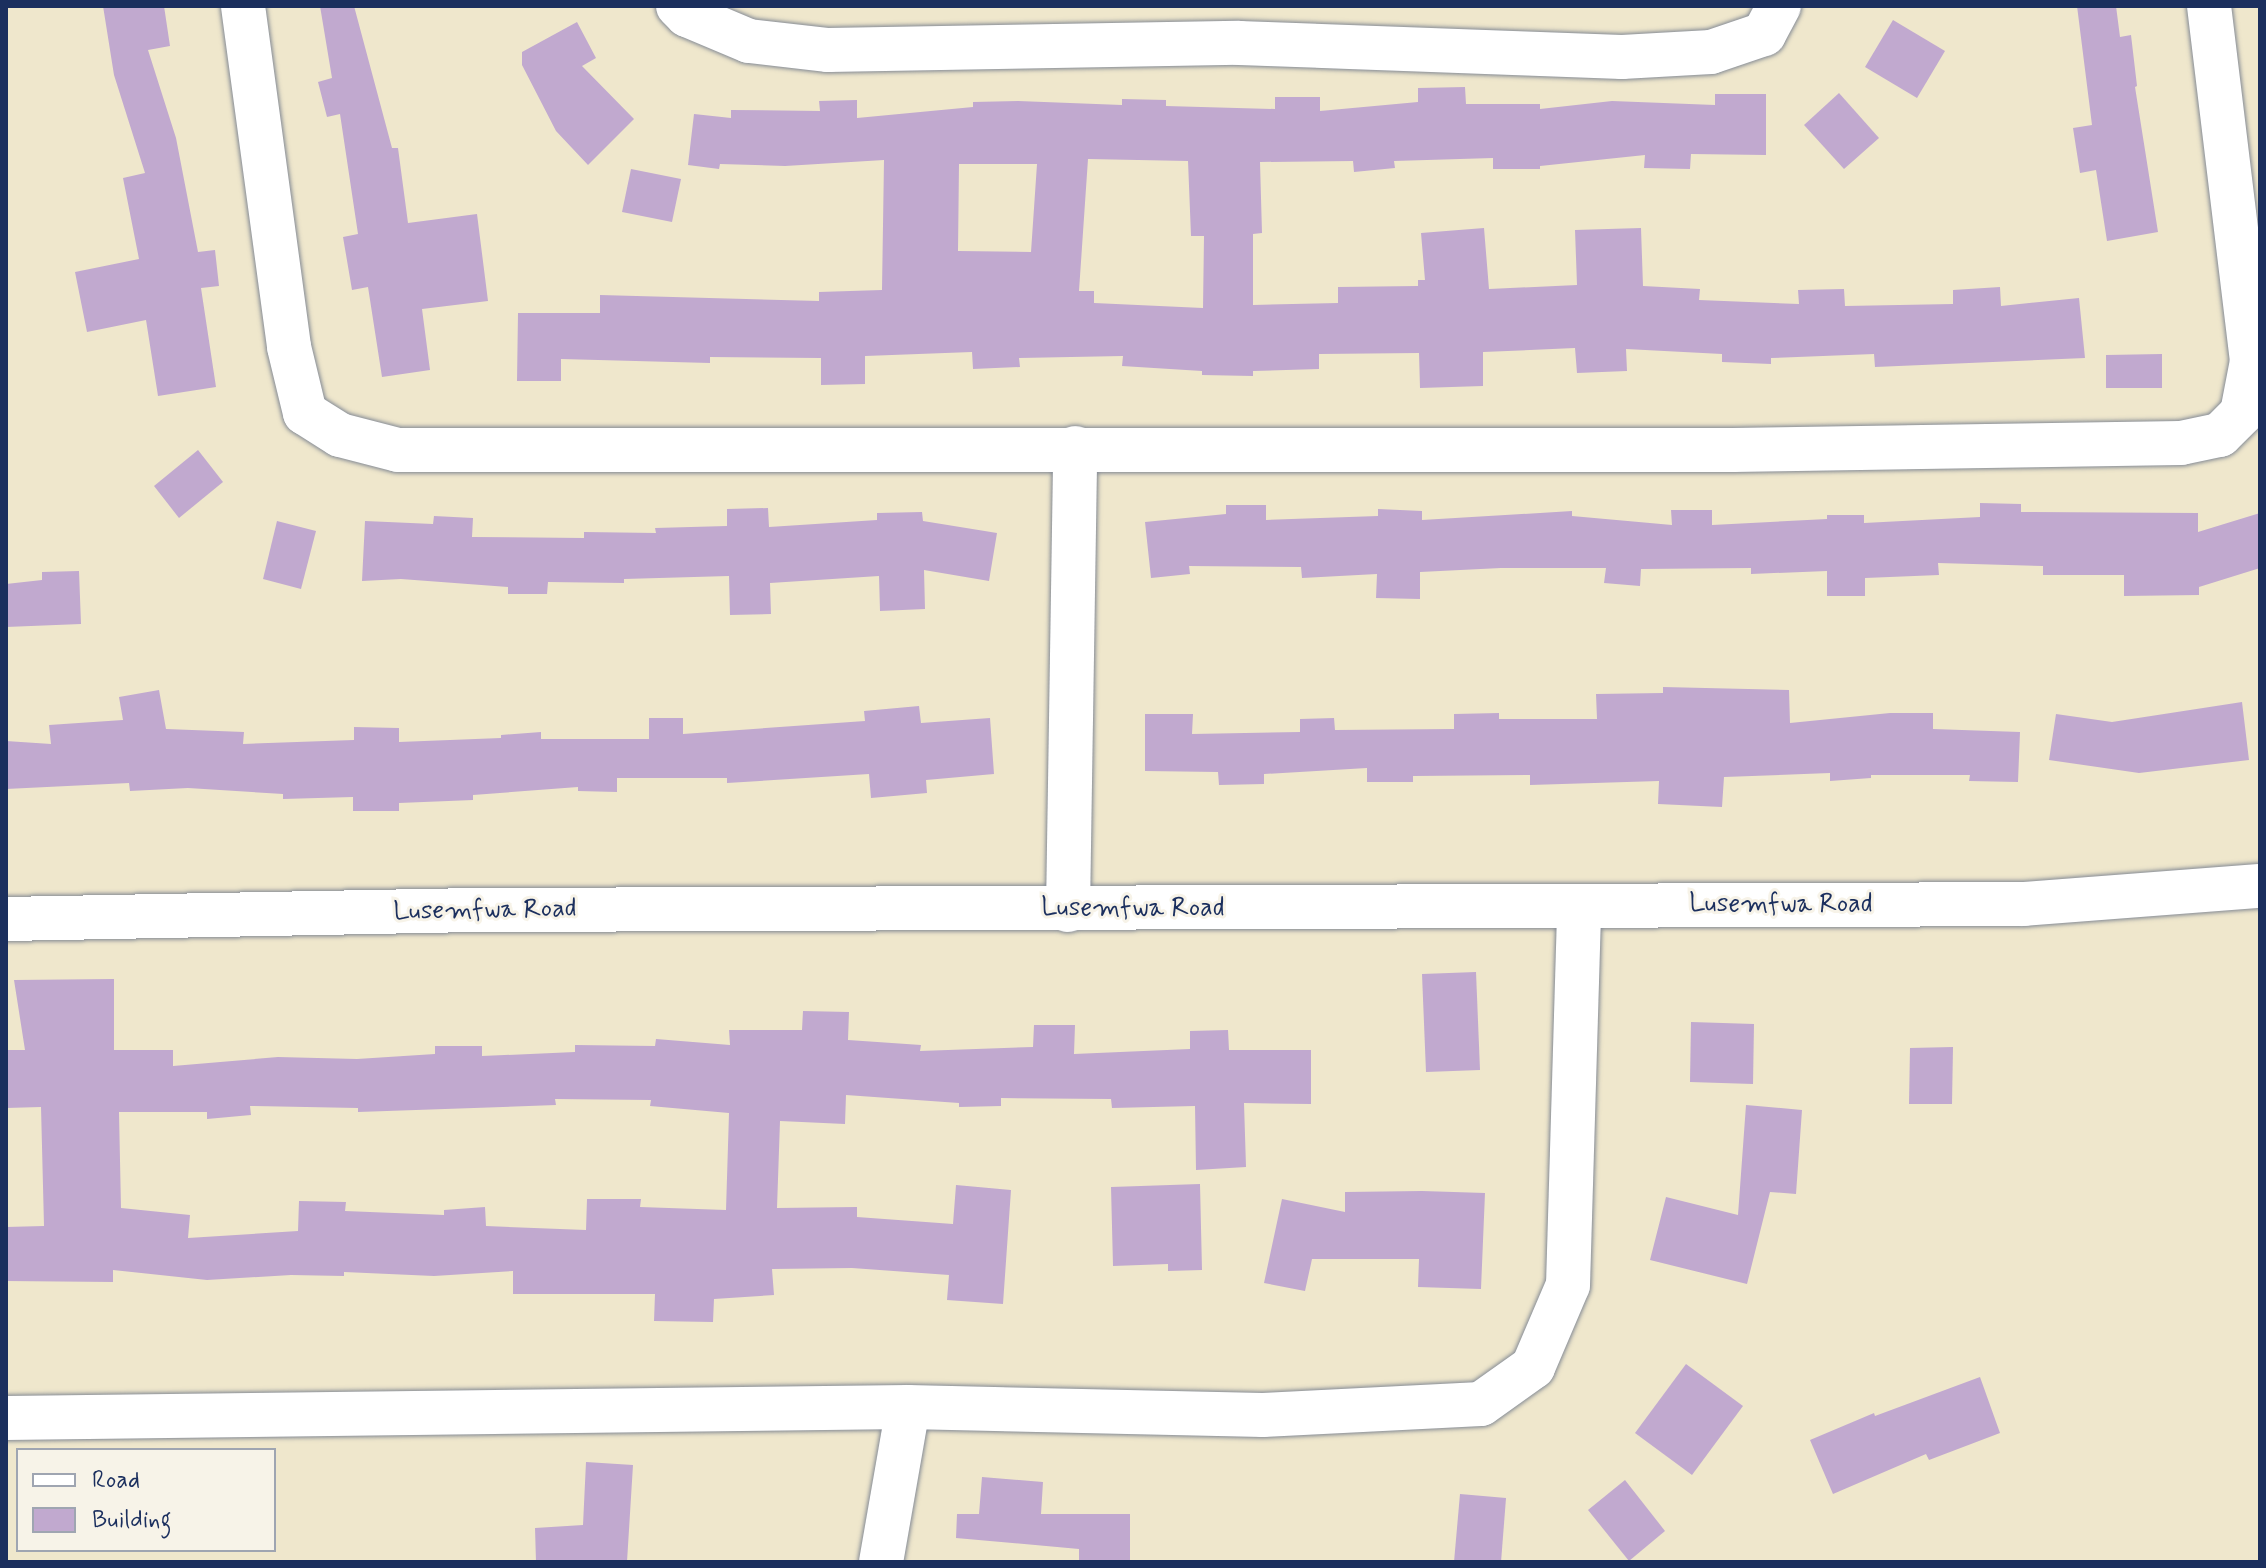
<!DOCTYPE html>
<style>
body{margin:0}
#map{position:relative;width:2266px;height:1568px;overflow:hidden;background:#efe7cc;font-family:Mynerve,sans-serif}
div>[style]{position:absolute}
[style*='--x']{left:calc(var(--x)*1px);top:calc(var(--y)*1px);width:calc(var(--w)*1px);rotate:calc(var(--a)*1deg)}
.building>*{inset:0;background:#c1a9cf}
.roads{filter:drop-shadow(0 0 2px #858b95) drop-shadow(0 0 2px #858b95)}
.minor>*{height:44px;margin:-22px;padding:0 22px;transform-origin:22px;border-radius:22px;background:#fff}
span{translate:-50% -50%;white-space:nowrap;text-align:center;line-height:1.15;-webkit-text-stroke:6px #f7f3e8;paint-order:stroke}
.street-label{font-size:26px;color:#1b2f5e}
.frame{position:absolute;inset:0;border:8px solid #1b2f5e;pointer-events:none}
.legend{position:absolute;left:16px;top:1448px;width:260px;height:104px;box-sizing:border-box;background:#f7f3e8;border:2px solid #9fa5b1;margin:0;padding:10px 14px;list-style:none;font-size:24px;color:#1b2f5e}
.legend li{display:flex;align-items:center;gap:16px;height:40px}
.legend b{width:40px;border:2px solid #9fa5b1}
</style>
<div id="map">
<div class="building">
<i style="clip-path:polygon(103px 6px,164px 6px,170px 46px,148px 50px,176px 138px,198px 252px,215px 250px,219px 286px,201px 288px,216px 387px,158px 396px,146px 320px,87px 332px,75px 272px,139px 259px,123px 178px,145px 173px,114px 75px)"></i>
<i style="clip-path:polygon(320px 6px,354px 6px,392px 148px,398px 148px,408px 223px,477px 214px,488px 301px,422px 309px,430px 370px,382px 377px,368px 287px,352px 290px,343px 237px,358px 234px,340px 114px,327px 117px,318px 82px,332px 78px)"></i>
<i style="clip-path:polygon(2077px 6px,2116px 6px,2120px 37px,2131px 35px,2137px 86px,2135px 87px,2158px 232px,2107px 241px,2096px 170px,2080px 173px,2073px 128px,2092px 125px)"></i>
<i style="clip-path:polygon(1893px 20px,1945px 51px,1917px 98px,1865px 67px)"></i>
<i style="clip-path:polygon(577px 22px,596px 58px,582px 66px,634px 119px,588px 165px,556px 131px,522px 65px,522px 52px)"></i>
<i style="clip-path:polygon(evenodd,1465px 87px,1466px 104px,1540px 104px,1540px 109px,1612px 101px,1715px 105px,1715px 94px,1766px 94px,1766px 155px,1691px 154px,1690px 169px,1644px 168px,1645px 155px,1540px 166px,1540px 169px,1493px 169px,1493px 158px,1394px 161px,1395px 168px,1354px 172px,1353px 161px,1260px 162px,1262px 233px,1253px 234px,1253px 305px,1338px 303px,1338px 287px,1418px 286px,1418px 280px,1425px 280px,1421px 233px,1484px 228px,1489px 289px,1577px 285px,1575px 230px,1641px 228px,1643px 286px,1700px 289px,1699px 300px,1799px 304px,1798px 290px,1844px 289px,1845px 306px,1953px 304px,1953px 290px,2000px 287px,2001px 306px,2079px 298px,2085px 358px,1875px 367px,1874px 354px,1771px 358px,1771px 364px,1722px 362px,1722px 354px,1626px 349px,1627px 371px,1577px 373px,1575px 348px,1483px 352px,1483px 386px,1420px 388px,1419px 353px,1319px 354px,1319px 369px,1253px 371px,1253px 376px,1202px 375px,1202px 371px,1122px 366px,1123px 356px,1019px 358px,1020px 367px,973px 369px,972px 352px,865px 356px,865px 384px,821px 385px,821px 358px,710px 357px,710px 363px,561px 359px,561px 381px,517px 381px,518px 313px,600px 313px,600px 295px,819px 301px,819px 292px,882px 290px,884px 160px,785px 166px,720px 164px,719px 169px,688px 165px,694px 114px,731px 118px,731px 110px,820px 111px,819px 101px,857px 100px,857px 118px,973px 107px,973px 102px,1018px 101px,1122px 105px,1122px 99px,1166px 100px,1166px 106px,1275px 109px,1275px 97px,1320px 97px,1320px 111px,1418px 102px,1418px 88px,1465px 87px,1088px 159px,1188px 161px,1191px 236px,1204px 236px,1203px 308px,1094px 303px,1094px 291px,1079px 291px,1088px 159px,1465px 87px,959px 164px,1037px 164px,1031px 252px,958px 251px,959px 164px)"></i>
<i style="clip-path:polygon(1839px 93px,1879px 138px,1844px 169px,1804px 125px)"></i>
<i style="clip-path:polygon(631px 169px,681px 179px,672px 222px,622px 212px)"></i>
<i style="clip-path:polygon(2162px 354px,2162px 388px,2106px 388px,2106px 355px)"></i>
<i style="clip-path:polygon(198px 450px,223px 482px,179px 518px,154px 486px)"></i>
<i style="clip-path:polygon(1980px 503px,2021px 504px,2021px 512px,2198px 513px,2198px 532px,2260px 513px,2260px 568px,2199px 587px,2199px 595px,2124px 596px,2124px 575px,2043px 575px,2043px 566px,1938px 563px,1939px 575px,1865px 578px,1865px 596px,1827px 596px,1827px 571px,1751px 574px,1751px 568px,1641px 569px,1640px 586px,1604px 583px,1606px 568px,1501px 568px,1420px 572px,1420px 599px,1376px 598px,1377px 574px,1302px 578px,1301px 567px,1189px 566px,1190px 574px,1151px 578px,1145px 522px,1226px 514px,1226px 505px,1266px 505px,1266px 520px,1378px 516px,1378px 509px,1422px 511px,1422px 520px,1572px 511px,1572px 516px,1672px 525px,1671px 510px,1712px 510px,1712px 525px,1827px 519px,1827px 515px,1864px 515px,1864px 523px,1980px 517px)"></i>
<i style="clip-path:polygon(768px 508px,769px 527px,877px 520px,877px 513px,922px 512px,923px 521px,997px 533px,989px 581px,924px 570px,925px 609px,880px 611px,879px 576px,770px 583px,771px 614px,730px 615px,729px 576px,624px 579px,624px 583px,548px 582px,547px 594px,508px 594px,508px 587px,401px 579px,362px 581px,365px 521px,433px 524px,434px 516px,473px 518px,472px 537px,584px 538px,584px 532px,656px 533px,655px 528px,727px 526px,727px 509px)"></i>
<i style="clip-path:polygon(277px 521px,316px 531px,301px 589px,263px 579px)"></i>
<i style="clip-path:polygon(79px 571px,81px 624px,6px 627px,6px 584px,42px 580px,42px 572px)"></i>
<i style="clip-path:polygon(1663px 687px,1789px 690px,1790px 723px,1890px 713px,1933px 713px,1933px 729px,2020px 732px,2018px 782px,1969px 781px,1970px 775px,1871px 775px,1871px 778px,1830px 781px,1830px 773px,1724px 777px,1722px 807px,1658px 804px,1659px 781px,1530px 785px,1530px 775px,1413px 776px,1413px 782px,1367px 782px,1367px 768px,1264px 774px,1264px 784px,1219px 785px,1218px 772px,1145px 771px,1145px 714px,1193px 714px,1192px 734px,1300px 732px,1300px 719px,1334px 718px,1335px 730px,1454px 729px,1454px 714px,1499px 713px,1499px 719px,1597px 719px,1596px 694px,1663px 693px)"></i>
<i style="clip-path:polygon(159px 690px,166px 729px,244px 732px,243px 744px,354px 740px,354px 727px,399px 728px,399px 742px,501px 738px,501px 735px,541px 732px,541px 739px,649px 739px,649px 718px,683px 718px,683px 734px,865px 721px,864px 711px,919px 706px,921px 723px,990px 718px,994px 774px,926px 780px,927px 793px,871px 798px,869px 774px,727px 783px,727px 778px,617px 778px,617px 792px,578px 791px,578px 787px,473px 795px,473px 800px,399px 803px,399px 811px,353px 811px,353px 797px,283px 799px,283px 794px,188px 788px,130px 791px,129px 783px,6px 789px,6px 741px,51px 744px,49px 725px,123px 720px,119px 697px)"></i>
<i style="clip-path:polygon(2242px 702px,2249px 760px,2139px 773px,2049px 760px,2056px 714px,2112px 722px)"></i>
<i style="clip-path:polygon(1476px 972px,1480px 1070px,1426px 1072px,1422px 974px)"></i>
<i style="clip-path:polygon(evenodd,114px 979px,114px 1050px,173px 1050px,173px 1066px,278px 1057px,357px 1059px,435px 1054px,435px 1046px,482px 1046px,482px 1056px,575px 1052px,575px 1045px,655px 1046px,656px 1039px,730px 1045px,729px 1030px,802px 1030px,803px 1011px,849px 1012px,848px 1040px,921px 1045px,920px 1051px,1033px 1047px,1034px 1025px,1075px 1025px,1074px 1054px,1190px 1049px,1190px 1031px,1228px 1030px,1229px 1050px,1311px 1050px,1311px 1104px,1244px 1103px,1246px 1167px,1196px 1170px,1195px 1106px,1112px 1108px,1111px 1099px,1001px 1098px,1001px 1106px,959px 1107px,959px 1103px,846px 1095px,845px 1124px,780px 1121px,777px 1208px,857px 1207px,857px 1217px,953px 1224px,956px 1185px,1011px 1190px,1003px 1304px,947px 1300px,949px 1275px,852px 1268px,772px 1269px,774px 1295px,714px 1299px,713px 1322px,654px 1321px,655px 1294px,513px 1294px,513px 1271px,434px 1276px,344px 1272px,344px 1276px,291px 1275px,207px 1280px,113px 1270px,113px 1282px,6px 1281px,6px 1227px,44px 1226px,41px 1107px,6px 1108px,6px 1050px,25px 1050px,14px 980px,114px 979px,555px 1099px,651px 1100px,650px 1106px,729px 1113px,726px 1210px,640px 1207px,641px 1199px,587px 1199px,586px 1230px,486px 1226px,485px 1207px,444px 1210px,444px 1215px,345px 1211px,346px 1202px,299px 1201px,298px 1231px,188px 1238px,190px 1215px,121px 1208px,119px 1112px,207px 1112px,207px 1119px,251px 1115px,250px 1106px,358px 1108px,358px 1112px,556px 1105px,555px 1099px)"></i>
<i style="clip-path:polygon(1691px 1022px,1754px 1024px,1753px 1084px,1690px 1082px)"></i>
<i style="clip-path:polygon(1953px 1047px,1952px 1104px,1909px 1104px,1910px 1048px)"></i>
<i style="clip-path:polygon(1746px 1105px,1802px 1110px,1796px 1194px,1770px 1192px,1747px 1284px,1650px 1260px,1666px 1197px,1738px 1215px)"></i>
<i style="clip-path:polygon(1200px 1184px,1202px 1270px,1168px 1271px,1168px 1264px,1113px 1266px,1111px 1187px)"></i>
<i style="clip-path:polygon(1422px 1191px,1485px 1193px,1481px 1289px,1418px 1287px,1419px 1259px,1312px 1259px,1305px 1291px,1264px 1283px,1282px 1199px,1345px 1212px,1345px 1192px)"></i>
<i style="clip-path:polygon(1686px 1364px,1743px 1406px,1692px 1475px,1635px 1433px)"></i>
<i style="clip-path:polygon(1980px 1377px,2000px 1433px,1929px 1460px,1926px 1454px,1833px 1494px,1810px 1440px,1874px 1413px,1875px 1416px)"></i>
<i style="clip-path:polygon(586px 1462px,633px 1465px,627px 1562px,536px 1562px,535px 1528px,583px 1525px)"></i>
<i style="clip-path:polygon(982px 1477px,1043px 1482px,1041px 1514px,1130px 1514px,1130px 1562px,1079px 1562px,1079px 1549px,956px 1538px,957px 1514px,979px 1514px)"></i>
<i style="clip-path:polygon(1625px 1480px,1665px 1531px,1629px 1561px,1588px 1510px)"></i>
<i style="clip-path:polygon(1460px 1494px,1506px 1498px,1501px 1562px,1454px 1562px)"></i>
</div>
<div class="roads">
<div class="minor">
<i style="--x:243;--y:6;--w:344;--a:82.3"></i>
<i style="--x:289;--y:347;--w:68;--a:76.4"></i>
<i style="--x:305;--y:413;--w:41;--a:32.2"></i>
<i style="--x:340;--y:435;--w:60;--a:14.5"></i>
<i style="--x:398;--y:450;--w:1335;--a:0"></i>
<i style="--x:1733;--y:450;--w:448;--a:-0.9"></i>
<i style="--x:2181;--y:443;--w:40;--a:-12"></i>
<i style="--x:2220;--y:435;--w:31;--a:-45"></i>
<i style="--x:2242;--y:413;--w:53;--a:-79.1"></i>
<i style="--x:2252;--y:361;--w:358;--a:-96.9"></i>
<i style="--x:678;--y:6;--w:13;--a:45"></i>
<i style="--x:687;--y:15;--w:67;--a:22.8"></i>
<i style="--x:749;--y:41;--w:80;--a:6.5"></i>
<i style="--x:828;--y:50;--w:411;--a:-1"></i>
<i style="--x:1239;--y:43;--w:383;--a:2.1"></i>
<i style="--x:1622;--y:57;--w:89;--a:-3.2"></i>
<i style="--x:1711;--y:52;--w:56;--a:-18.8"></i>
<i style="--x:1764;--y:34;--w:32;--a:-62"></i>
<i style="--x:1068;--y:910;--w:462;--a:-89.1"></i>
<i style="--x:6;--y:919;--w:482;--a:-1.1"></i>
<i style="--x:488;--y:910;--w:1536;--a:-0.22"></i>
<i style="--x:2024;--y:904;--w:237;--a:-4.4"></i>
<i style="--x:6;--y:1418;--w:902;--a:-0.7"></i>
<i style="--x:908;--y:1407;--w:355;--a:1.3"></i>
<i style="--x:1263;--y:1415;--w:218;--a:-2.9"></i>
<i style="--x:1481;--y:1404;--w:64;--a:-35.4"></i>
<i style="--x:1533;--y:1367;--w:89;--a:-66.9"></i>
<i style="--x:1568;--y:1285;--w:379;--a:-88.3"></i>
<i style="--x:881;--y:1562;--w:157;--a:-80.1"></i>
</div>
</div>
<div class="street-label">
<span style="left:1781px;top:905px">Lusemfwa Road</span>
<span style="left:1133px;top:909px">Lusemfwa Road</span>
<span style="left:485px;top:911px;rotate:-1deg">Lusemfwa Road</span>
</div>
<div class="frame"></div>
<ul class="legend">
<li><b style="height:10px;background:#fff"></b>Road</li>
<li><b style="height:22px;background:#c1a9cf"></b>Building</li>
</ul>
</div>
